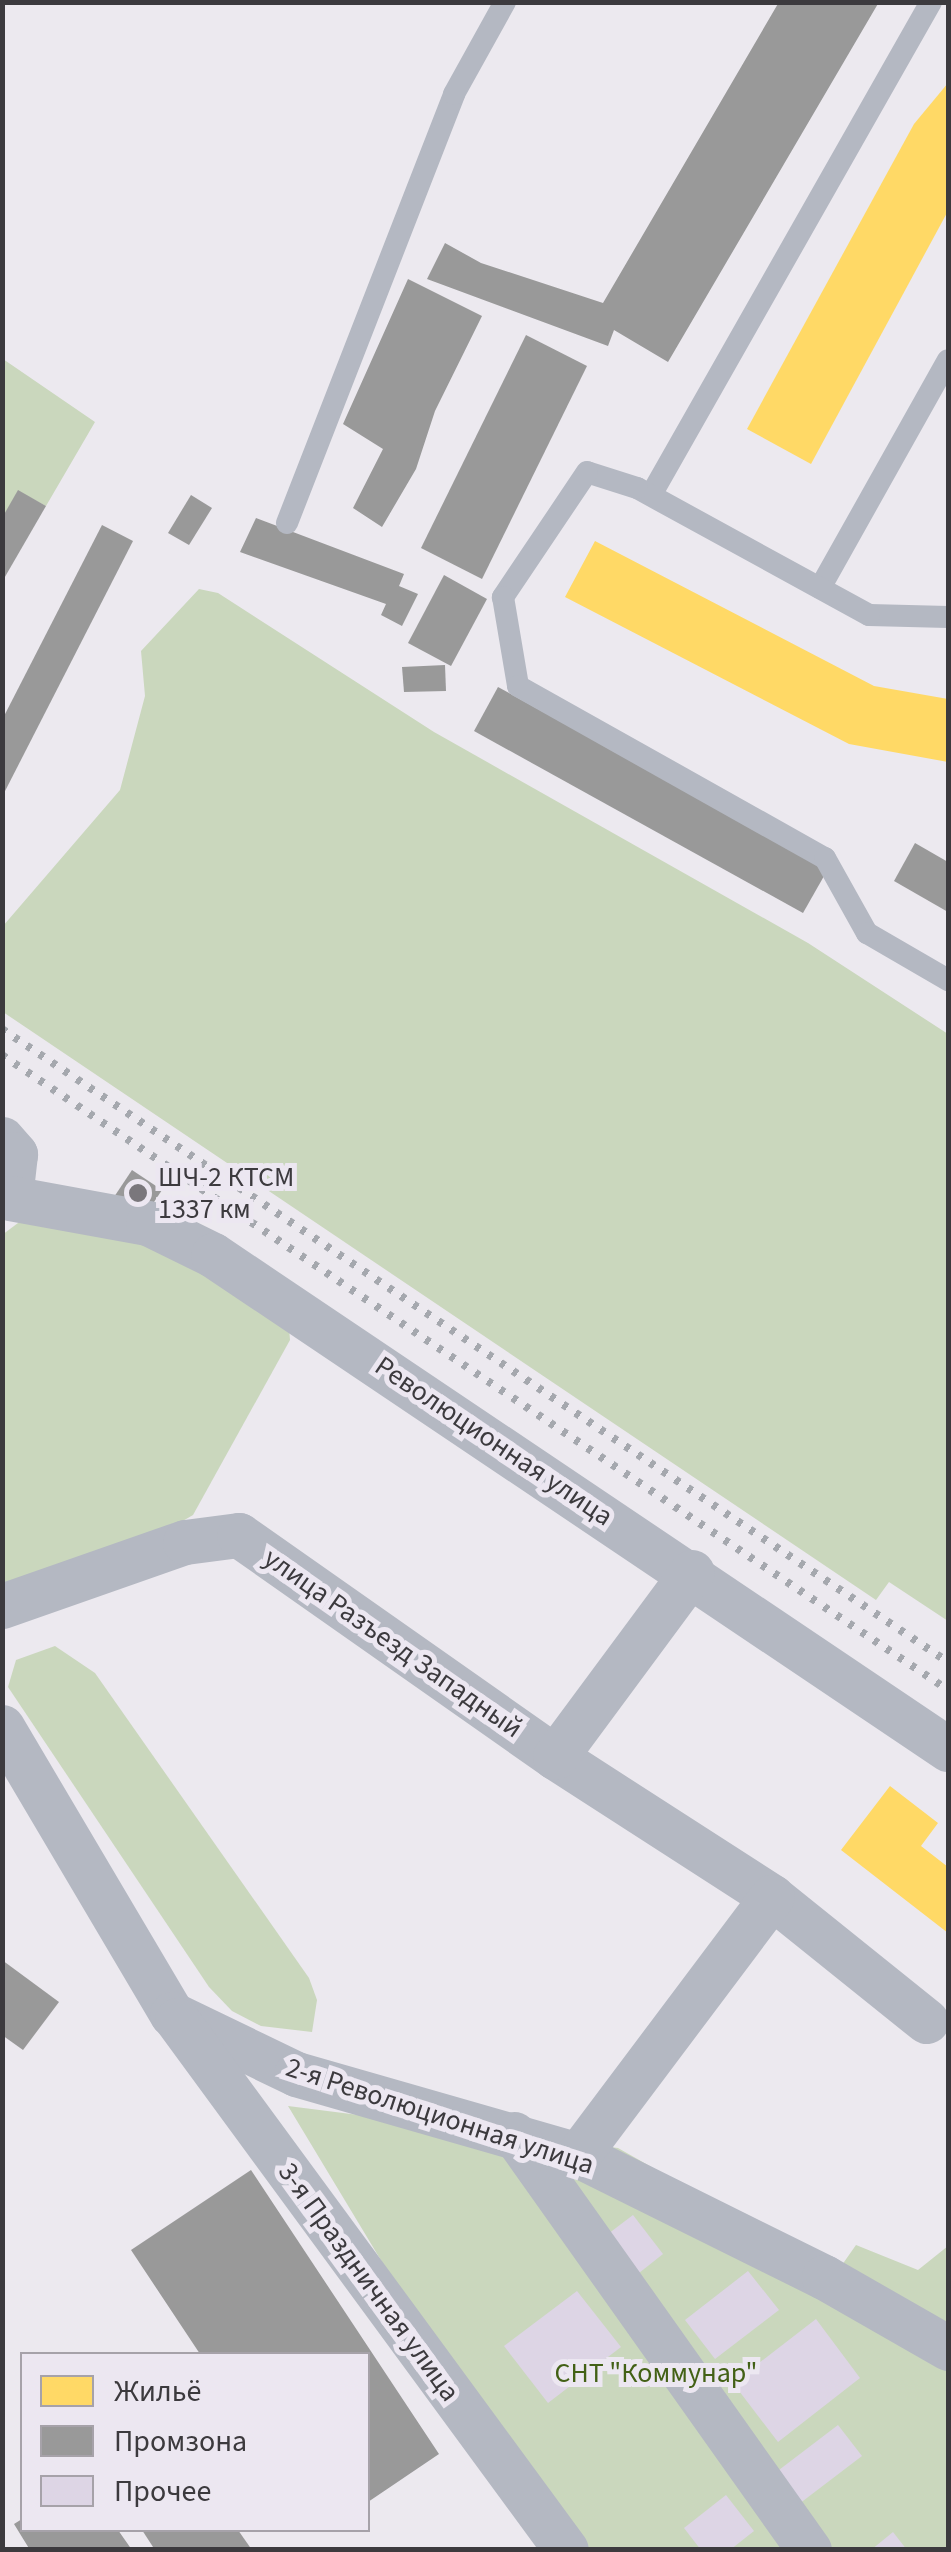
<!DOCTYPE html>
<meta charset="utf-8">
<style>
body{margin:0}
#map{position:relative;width:951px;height:2552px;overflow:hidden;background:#ece9ef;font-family:"Source Sans 3",sans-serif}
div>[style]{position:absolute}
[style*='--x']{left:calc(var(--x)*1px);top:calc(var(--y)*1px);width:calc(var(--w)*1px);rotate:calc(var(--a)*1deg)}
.green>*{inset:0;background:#cad7bd}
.homes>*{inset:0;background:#ffd966}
.industry>*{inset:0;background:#999}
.building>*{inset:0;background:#ddd5e5}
.service>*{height:22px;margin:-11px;padding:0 11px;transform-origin:11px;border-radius:11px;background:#b4b8c2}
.minor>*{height:45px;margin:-22.5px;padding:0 22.5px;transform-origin:22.5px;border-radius:22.5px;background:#b4b8c2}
.rail>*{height:8px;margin-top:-4px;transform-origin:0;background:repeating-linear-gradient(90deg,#a5a8ae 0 5px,transparent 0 15px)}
.dots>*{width:28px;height:28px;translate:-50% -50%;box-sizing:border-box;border:5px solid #ece7f1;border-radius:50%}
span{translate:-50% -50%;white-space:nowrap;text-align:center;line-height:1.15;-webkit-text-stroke:10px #ece7f1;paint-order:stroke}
.poi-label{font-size:28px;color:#3c3a3e}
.left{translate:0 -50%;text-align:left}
.street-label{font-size:28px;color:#3c3a3e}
.park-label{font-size:28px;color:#436116}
.frame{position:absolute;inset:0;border:5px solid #3c3a3e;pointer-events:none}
.legend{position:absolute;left:20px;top:2352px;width:350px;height:180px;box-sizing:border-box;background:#ece7f1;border:2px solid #a6a2a9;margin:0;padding:12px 18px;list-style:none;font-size:30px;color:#3c3a3e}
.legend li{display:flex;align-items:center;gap:20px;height:50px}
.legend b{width:50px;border:2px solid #a6a2a9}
</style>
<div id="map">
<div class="green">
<i style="clip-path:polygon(3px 359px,95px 422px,46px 506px,18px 491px,3px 518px)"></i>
<i style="clip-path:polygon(199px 589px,218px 593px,434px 732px,808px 943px,948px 1034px,948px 1621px,889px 1582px,876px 1600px,3px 1012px,3px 926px,120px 790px,145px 696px,141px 651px)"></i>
<i style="clip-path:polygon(70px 1205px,288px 1316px,290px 1340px,193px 1515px,121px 1557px,2px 1584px,2px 1235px,22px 1220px)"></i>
<i style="clip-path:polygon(55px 1646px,95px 1673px,309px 1978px,317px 2000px,312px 2032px,261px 2026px,232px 2011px,209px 1987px,8px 1687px,16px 1660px)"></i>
<i style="clip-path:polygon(288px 2106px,618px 2148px,837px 2272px,856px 2245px,918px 2270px,948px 2246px,948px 2549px,555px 2549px)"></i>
</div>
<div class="homes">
<i style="clip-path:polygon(948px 83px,948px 211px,811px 464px,747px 429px,914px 124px)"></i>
<i style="clip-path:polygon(595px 541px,874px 686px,948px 699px,948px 762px,849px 744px,565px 597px)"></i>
<i style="clip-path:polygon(890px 1786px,938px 1823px,921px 1846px,948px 1867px,948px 1933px,841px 1850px)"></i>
</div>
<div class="industry">
<i style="clip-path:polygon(779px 2px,879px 2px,668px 362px,614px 330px,608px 346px,427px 279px,445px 243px,481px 263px,603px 303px)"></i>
<i style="clip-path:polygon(408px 279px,482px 316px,435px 411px,416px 469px,382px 527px,353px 508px,383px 449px,343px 424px)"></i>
<i style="clip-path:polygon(526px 335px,587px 366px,482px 579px,421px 548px)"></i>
<i style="clip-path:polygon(18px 490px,46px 506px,2px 582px,2px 518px)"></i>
<i style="clip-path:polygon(191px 495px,212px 508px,189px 545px,168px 533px)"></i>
<i style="clip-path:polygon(256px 518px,404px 574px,399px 586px,418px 594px,402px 626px,381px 615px,386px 604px,240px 552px)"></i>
<i style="clip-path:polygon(102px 525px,133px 541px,2px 797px,2px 720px)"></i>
<i style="clip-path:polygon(444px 575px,487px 599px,451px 666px,408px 643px)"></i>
<i style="clip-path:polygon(445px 665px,446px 691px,404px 692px,402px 667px)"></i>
<i style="clip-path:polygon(498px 687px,828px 869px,803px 913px,474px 731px)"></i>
<i style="clip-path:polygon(915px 843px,948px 862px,948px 912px,894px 881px)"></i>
<i style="clip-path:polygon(132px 1170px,162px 1190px,144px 1217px,114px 1197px)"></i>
<i style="clip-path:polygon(2px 1960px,59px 2002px,23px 2050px,2px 2035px)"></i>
<i style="clip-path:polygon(251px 2170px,439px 2454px,368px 2502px,368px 2354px,200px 2354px,131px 2250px)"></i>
<i style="clip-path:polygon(22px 2519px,22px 2530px,118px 2530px,132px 2550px,30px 2550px,14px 2524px)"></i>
<i style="clip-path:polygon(142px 2530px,238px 2530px,252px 2550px,155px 2550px)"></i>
</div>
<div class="building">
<i style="clip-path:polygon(633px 2215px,663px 2254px,634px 2277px,604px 2237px)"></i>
<i style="clip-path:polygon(748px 2271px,779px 2310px,715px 2359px,685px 2320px)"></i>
<i style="clip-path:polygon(577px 2291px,621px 2347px,548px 2403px,504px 2346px)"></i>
<i style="clip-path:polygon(816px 2319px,860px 2378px,778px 2442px,733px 2383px)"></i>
<i style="clip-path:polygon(838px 2425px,862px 2456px,799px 2504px,775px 2473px)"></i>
<i style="clip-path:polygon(726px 2495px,754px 2531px,730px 2550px,701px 2550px,684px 2528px)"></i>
<i style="clip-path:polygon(893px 2532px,907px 2550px,871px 2550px)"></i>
</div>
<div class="service">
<i style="--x:651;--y:495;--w:567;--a:-60.41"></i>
<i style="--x:287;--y:523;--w:460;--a:-68.7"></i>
<i style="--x:454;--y:94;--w:105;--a:-61"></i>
<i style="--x:820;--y:588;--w:261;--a:-60.7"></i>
<i style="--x:948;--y:617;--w:79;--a:-178.5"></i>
<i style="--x:869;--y:615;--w:264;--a:-151.3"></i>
<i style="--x:637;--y:488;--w:52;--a:-162.3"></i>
<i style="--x:587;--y:472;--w:151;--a:123.9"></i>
<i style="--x:503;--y:597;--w:90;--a:80.4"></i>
<i style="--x:518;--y:686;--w:352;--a:29.3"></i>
<i style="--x:825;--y:858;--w:86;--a:60.8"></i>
<i style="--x:867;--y:933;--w:94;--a:30.1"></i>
</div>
<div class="minor">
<i style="--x:2;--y:1139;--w:20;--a:49"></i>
<i style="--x:15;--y:1154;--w:44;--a:96.5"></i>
<i style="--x:10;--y:1198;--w:140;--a:10.3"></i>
<i style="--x:148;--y:1223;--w:72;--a:26.2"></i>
<i style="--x:213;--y:1255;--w:886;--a:33.91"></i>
<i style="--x:2;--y:1606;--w:194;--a:-19.3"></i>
<i style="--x:185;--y:1542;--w:54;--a:-7.4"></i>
<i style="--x:239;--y:1535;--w:386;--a:35.1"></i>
<i style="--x:555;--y:1757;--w:258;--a:32.8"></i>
<i style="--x:772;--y:1897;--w:198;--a:38.8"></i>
<i style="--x:2;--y:1727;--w:334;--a:59.4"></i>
<i style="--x:172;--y:2014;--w:138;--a:25.8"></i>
<i style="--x:296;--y:2074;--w:293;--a:16"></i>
<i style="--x:578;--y:2155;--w:275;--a:26.4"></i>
<i style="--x:824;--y:2277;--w:143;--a:29.8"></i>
<i style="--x:555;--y:1757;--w:230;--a:-53.5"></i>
<i style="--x:177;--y:2020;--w:657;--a:53.72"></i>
<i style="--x:514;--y:2134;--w:510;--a:54.66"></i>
<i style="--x:578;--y:2155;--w:323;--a:-53.1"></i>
</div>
<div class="rail">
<i style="--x:2;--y:1029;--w:1138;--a:33.79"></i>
<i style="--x:2;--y:1055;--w:1139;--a:33.87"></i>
</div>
<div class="dots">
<i style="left:138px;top:1193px;background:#7a777c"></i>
</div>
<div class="poi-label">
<span class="left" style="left:158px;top:1193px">ШЧ-2 КТСМ<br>1337 км</span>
</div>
<div class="street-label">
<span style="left:494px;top:1441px;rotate:34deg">Революционная улица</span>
<span style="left:393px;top:1643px;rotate:35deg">улица Разъезд Западный</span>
<span style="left:440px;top:2116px;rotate:18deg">2-я Революционная улица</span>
<span style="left:369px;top:2282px;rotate:54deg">3-я Праздничная улица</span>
</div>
<div class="park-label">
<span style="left:656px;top:2373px">СНТ "Коммунар"</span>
</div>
<div class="frame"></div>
<ul class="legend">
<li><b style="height:28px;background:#ffd966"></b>Жильё</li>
<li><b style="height:28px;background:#999"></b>Промзона</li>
<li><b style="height:28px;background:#ddd5e5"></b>Прочее</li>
</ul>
</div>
